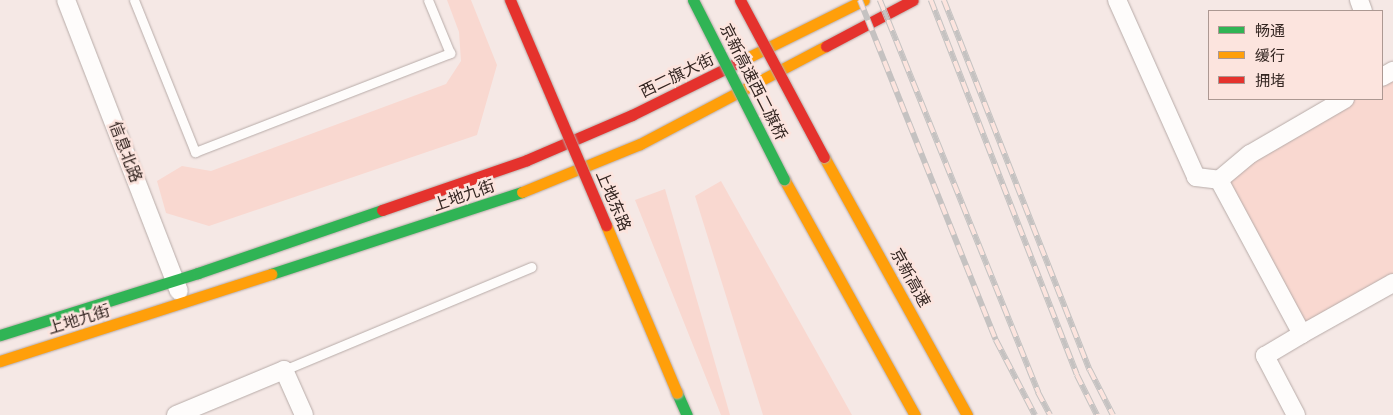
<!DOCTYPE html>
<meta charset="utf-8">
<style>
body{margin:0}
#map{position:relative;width:1393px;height:415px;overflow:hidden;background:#f5e8e5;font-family:Cabin,"Noto Sans SC",sans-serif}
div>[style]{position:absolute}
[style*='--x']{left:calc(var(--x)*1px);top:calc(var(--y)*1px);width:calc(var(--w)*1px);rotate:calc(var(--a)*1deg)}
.green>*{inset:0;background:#f9d8d0}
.roads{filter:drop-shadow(0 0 1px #b7aba8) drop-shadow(0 0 1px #b7aba8)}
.lane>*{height:9px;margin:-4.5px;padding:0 4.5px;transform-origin:4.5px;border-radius:4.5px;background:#fefcfb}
.street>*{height:18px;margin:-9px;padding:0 9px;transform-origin:9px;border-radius:9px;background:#fefcfb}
.fast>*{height:11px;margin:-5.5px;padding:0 5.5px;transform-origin:5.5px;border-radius:5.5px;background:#30b455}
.slow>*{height:11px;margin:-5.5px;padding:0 5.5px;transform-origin:5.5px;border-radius:5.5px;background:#ff9f0a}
.jam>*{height:11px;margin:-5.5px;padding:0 5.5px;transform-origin:5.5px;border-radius:5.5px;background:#e5322d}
.rail>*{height:5.5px;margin-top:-2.75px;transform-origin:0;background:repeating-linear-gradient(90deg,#fce4de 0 11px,#c5c2c1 0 22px);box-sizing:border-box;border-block:1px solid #c5c2c1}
.bridges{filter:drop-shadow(0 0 1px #b7aba8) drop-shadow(0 0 1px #b7aba8)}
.fast-bridge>*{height:11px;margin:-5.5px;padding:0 5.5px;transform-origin:5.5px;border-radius:5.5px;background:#30b455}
.slow-bridge>*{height:11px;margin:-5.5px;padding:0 5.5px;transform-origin:5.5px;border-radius:5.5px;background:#ff9f0a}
.jam-bridge>*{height:11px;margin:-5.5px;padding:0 5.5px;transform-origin:5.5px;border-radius:5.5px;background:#e5322d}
span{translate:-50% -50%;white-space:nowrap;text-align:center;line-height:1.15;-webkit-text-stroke:5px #fce4de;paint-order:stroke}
.street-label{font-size:16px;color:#332521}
.legend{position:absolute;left:1208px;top:10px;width:175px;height:90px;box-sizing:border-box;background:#fce4de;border:1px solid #ac9892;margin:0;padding:6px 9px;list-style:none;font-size:15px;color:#332521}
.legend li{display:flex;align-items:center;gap:10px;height:25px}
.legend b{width:25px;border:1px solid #ac9892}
</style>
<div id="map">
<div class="green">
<i style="clip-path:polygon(447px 0,471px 0,497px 65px,477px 135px,209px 226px,166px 213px,157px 181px,182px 166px,211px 171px,446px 84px,461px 61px,459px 32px)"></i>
<i style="clip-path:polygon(1393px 71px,1393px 283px,1302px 334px,1219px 180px,1345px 99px,1382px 99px,1382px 77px)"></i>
<i style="clip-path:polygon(721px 181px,852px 415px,763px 415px,695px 196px)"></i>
<i style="clip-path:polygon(665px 189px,730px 415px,721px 415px,635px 200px)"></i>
</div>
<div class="roads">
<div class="lane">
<i style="--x:134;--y:0;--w:164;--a:68.1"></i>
<i style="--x:195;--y:152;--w:274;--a:-21.2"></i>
<i style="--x:450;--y:53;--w:57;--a:-112.5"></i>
<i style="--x:284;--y:370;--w:268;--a:-22.6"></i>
</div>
<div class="street">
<i style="--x:66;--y:0;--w:312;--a:68.8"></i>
<i style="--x:1117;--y:0;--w:194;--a:65.9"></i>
<i style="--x:1196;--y:177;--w:23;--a:7"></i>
<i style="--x:1359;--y:0;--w:12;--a:70"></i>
<i style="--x:1382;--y:77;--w:13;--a:-29"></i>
<i style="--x:1345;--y:99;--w:110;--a:149.9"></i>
<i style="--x:1250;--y:154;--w:40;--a:140"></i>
<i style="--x:1219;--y:180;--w:175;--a:61.7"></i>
<i style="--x:1302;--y:334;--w:104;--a:-29.3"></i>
<i style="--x:176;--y:415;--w:117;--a:-22.6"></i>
<i style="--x:284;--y:370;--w:49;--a:66"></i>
<i style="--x:1296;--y:415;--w:67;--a:-117.7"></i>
<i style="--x:1265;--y:356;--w:43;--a:-30.7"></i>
</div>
<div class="fast">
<i style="--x:271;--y:274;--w:264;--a:-18.1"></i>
<i style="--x:0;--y:335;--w:207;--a:-17.4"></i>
<i style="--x:198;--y:273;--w:194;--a:-18.9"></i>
<i style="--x:677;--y:393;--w:24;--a:66"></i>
</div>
<div class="slow">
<i style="--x:741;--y:61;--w:137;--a:-26.4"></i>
<i style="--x:824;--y:157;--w:295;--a:61"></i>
<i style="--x:784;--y:179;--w:270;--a:61"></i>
<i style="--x:522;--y:192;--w:127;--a:-22.1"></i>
<i style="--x:640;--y:144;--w:210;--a:-27.8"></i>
<i style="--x:0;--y:361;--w:285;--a:-17.8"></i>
</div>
<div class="jam">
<i style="--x:826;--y:46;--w:98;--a:-27.9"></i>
<i style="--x:382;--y:210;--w:153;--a:-19"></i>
<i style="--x:527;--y:160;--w:114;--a:-23.2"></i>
<i style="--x:632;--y:115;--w:122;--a:-26.4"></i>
</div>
</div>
<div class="rail">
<i style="--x:860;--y:0;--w:366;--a:68.2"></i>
<i style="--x:996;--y:340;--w:85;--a:62.5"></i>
<i style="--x:880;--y:0;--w:423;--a:68"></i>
<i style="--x:1038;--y:392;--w:26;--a:62"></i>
<i style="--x:931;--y:0;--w:402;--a:68.7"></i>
<i style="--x:1077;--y:375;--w:45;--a:63.4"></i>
<i style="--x:944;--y:0;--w:398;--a:68.5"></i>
<i style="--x:1090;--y:370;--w:51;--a:62.9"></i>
</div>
<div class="bridges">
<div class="fast-bridge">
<i style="--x:693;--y:0;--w:201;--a:63.1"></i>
</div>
<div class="slow-bridge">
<i style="--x:606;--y:225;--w:182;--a:67.1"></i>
</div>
<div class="jam-bridge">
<i style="--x:510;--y:0;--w:245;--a:66.9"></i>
<i style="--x:740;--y:0;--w:178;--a:61.9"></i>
</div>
</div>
<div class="street-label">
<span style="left:677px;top:76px;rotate:-26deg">西二旗大街</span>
<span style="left:753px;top:82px;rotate:63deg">京新高速西二旗桥</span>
<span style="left:125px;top:152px;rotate:69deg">信息北路</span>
<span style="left:464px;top:196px;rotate:-19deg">上地九街</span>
<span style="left:613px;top:201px;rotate:67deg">上地东路</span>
<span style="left:910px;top:278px;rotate:61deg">京新高速</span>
<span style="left:79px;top:320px;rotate:-17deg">上地九街</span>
</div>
<ul class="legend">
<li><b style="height:6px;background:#30b455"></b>畅通</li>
<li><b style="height:6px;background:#ff9f0a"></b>缓行</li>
<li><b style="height:6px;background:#e5322d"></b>拥堵</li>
</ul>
</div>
